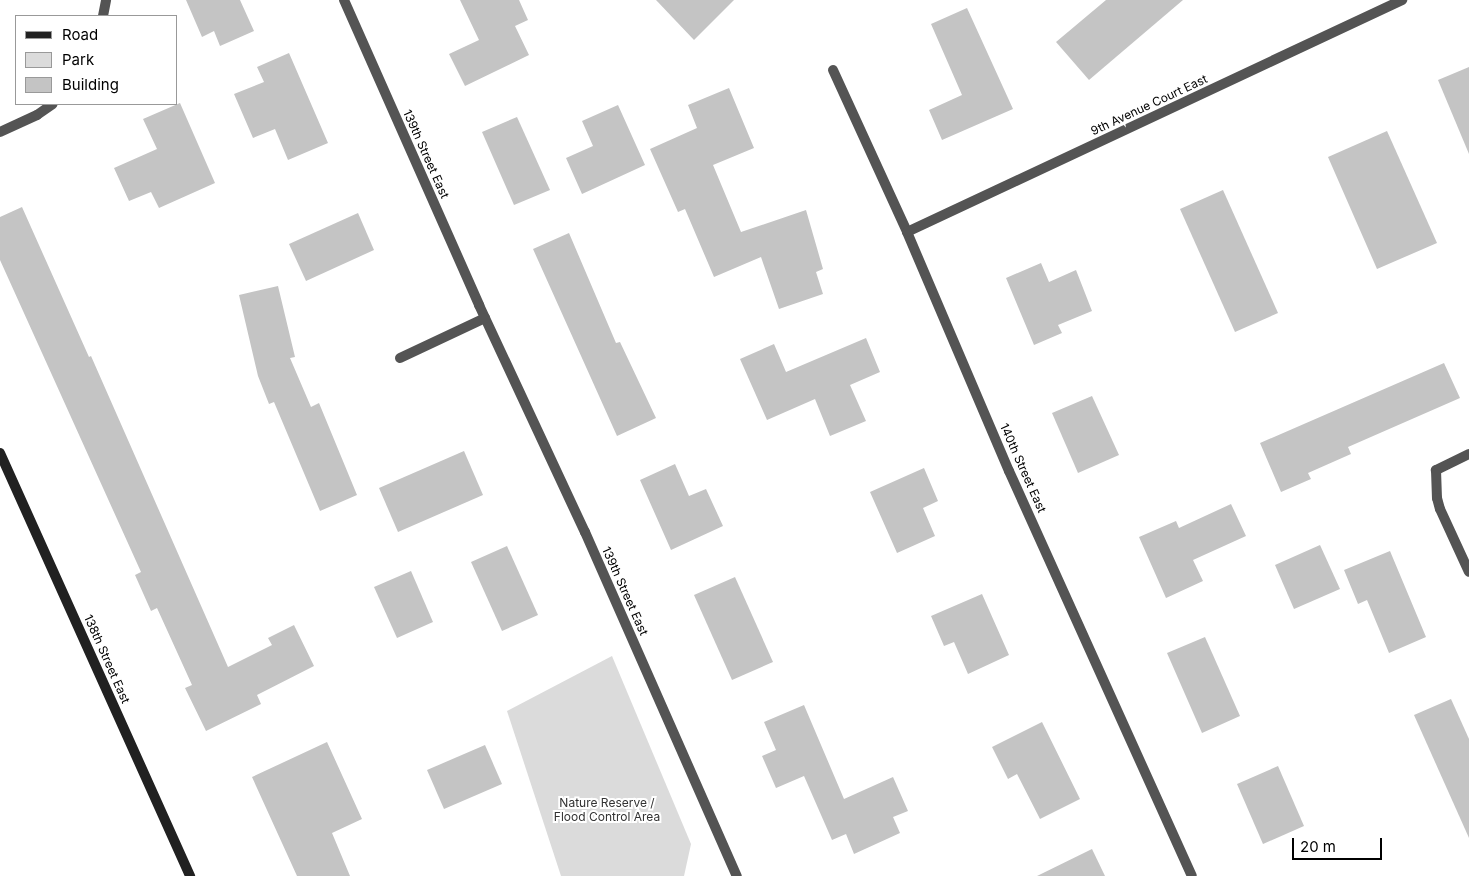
<!DOCTYPE html>
<style>
body{margin:0}
#map{position:relative;width:1469px;height:876px;overflow:hidden;background:#fff;font-family:Inter,sans-serif}
div>[style]{position:absolute}
[style*='--x']{left:calc(var(--x)*1px);top:calc(var(--y)*1px);width:calc(var(--w)*1px);rotate:calc(var(--a)*1deg)}
.green>*{inset:0;background:#dbdbdb}
.building>*{inset:0;background:#c4c4c4}
.street>*{height:10px;margin:-5px;padding:0 5px;transform-origin:5px;border-radius:5px;background:#545454}
.secondary>*{height:10px;margin:-5px;padding:0 5px;transform-origin:5px;border-radius:5px;background:#212121}
span{translate:-50% -50%;white-space:nowrap;text-align:center;line-height:1.15;-webkit-text-stroke:4px #fff;paint-order:stroke}
.street-label{font-size:12px;color:#000}
.park-label{font-size:12px;color:#323232}
.legend{position:absolute;left:15px;top:15px;width:162px;height:90px;box-sizing:border-box;background:#fff;border:1px solid #999;margin:0;padding:6px 9px;list-style:none;font-size:15px;color:#000}
.legend li{display:flex;align-items:center;gap:10px;height:25px}
.legend b{width:25px;border:1px solid #999}
.scale{position:absolute;left:1292px;top:838px;width:90px;height:22px;box-sizing:border-box;border:2px solid #000;border-top:0;padding-left:6px;font-size:15px;line-height:18px;white-space:nowrap;color:#000;-webkit-text-stroke:4px #fff;paint-order:stroke}
</style>
<div id="map">
<div class="green">
<i style="clip-path:polygon(612px 656px,691px 844px,684px 876px,561px 876px,507px 711px)"></i>
</div>
<div class="building">
<i style="clip-path:polygon(186px 0,240px 0,254px 31px,220px 46px,214px 31px,202px 37px)"></i>
<i style="clip-path:polygon(460px 0,519px 0,528px 20px,515px 26px,529px 55px,465px 86px,449px 54px,479px 40px)"></i>
<i style="clip-path:polygon(656px 0,734px 0,694px 40px)"></i>
<i style="clip-path:polygon(1106px 0,1183px 0,1089px 80px,1056px 42px)"></i>
<i style="clip-path:polygon(967px 8px,1013px 109px,942px 140px,929px 110px,962px 95px,931px 24px)"></i>
<i style="clip-path:polygon(289px 53px,328px 143px,288px 160px,275px 129px,253px 138px,234px 94px,264px 82px,257px 67px)"></i>
<i style="clip-path:polygon(1469px 67px,1469px 154px,1438px 80px)"></i>
<i style="clip-path:polygon(729px 88px,754px 148px,713px 165px,741px 232px,806px 210px,823px 269px,816px 272px,823px 294px,779px 309px,761px 257px,714px 277px,685px 209px,678px 212px,650px 149px,697px 128px,688px 105px)"></i>
<i style="clip-path:polygon(180px 103px,215px 183px,159px 208px,151px 192px,129px 201px,114px 168px,157px 149px,143px 119px)"></i>
<i style="clip-path:polygon(618px 105px,645px 165px,582px 194px,566px 158px,593px 146px,582px 121px)"></i>
<i style="clip-path:polygon(517px 117px,550px 190px,514px 205px,482px 132px)"></i>
<i style="clip-path:polygon(1387px 131px,1437px 243px,1377px 269px,1328px 157px)"></i>
<i style="clip-path:polygon(1223px 190px,1278px 313px,1235px 332px,1180px 209px)"></i>
<i style="clip-path:polygon(22px 207px,89px 357px,91px 356px,228px 667px,272px 645px,268px 638px,294px 625px,314px 666px,257px 695px,261px 704px,206px 731px,185px 688px,192px 685px,157px 608px,151px 611px,135px 575px,141px 572px,0 260px,0 217px)"></i>
<i style="clip-path:polygon(358px 213px,374px 250px,306px 281px,289px 244px)"></i>
<i style="clip-path:polygon(569px 233px,616px 343px,620px 342px,656px 418px,617px 436px,533px 249px)"></i>
<i style="clip-path:polygon(1041px 263px,1049px 282px,1076px 270px,1092px 311px,1058px 325px,1062px 333px,1034px 345px,1006px 278px)"></i>
<i style="clip-path:polygon(278px 286px,295px 357px,290px 358px,311px 407px,319px 403px,357px 495px,320px 511px,274px 402px,269px 404px,258px 376px,239px 295px)"></i>
<i style="clip-path:polygon(866px 338px,880px 372px,850px 385px,866px 421px,830px 436px,815px 399px,767px 420px,740px 359px,774px 344px,786px 372px)"></i>
<i style="clip-path:polygon(1444px 363px,1460px 398px,1348px 447px,1351px 454px,1308px 473px,1311px 479px,1281px 492px,1260px 443px)"></i>
<i style="clip-path:polygon(1092px 396px,1119px 455px,1078px 473px,1052px 413px)"></i>
<i style="clip-path:polygon(464px 451px,483px 495px,398px 532px,379px 488px)"></i>
<i style="clip-path:polygon(675px 464px,689px 496px,706px 489px,723px 526px,671px 550px,640px 480px)"></i>
<i style="clip-path:polygon(924px 468px,938px 501px,923px 508px,935px 536px,897px 553px,870px 492px)"></i>
<i style="clip-path:polygon(1231px 504px,1246px 536px,1193px 560px,1203px 581px,1166px 598px,1139px 537px,1176px 521px,1179px 528px)"></i>
<i style="clip-path:polygon(1320px 545px,1340px 589px,1294px 609px,1275px 565px)"></i>
<i style="clip-path:polygon(507px 546px,538px 615px,502px 631px,471px 562px)"></i>
<i style="clip-path:polygon(1390px 551px,1426px 637px,1389px 653px,1367px 600px,1358px 604px,1344px 570px)"></i>
<i style="clip-path:polygon(411px 571px,433px 622px,397px 638px,374px 587px)"></i>
<i style="clip-path:polygon(735px 577px,773px 662px,732px 680px,694px 595px)"></i>
<i style="clip-path:polygon(982px 594px,1009px 655px,968px 674px,954px 642px,944px 646px,931px 616px)"></i>
<i style="clip-path:polygon(1205px 637px,1240px 716px,1202px 733px,1167px 653px)"></i>
<i style="clip-path:polygon(1451px 699px,1469px 739px,1469px 838px,1414px 715px)"></i>
<i style="clip-path:polygon(804px 705px,844px 799px,893px 777px,908px 811px,893px 817px,900px 833px,854px 854px,846px 834px,832px 840px,804px 776px,776px 788px,762px 756px,776px 750px,764px 722px)"></i>
<i style="clip-path:polygon(1042px 722px,1080px 799px,1040px 819px,1017px 774px,1008px 779px,992px 747px)"></i>
<i style="clip-path:polygon(327px 742px,362px 819px,332px 833px,350px 876px,297px 876px,252px 777px)"></i>
<i style="clip-path:polygon(485px 745px,502px 784px,444px 809px,427px 770px)"></i>
<i style="clip-path:polygon(1278px 766px,1304px 826px,1263px 844px,1237px 784px)"></i>
<i style="clip-path:polygon(1092px 849px,1105px 876px,1037px 876px)"></i>
</div>
<div class="street">
<i style="--x:344;--y:0;--w:334;--a:66.1"></i>
<i style="--x:479;--y:305;--w:251;--a:65"></i>
<i style="--x:585;--y:532;--w:376;--a:66.2"></i>
<i style="--x:103;--y:16;--w:16;--a:-79"></i>
<i style="--x:833;--y:70;--w:178;--a:65.4"></i>
<i style="--x:907;--y:232;--w:260;--a:66.9"></i>
<i style="--x:1009;--y:471;--w:444;--a:65.7"></i>
<i style="--x:0;--y:132;--w:41;--a:-24.7"></i>
<i style="--x:37;--y:115;--w:19;--a:-35"></i>
<i style="--x:907;--y:232;--w:547;--a:-25.11"></i>
<i style="--x:400;--y:358;--w:94;--a:-25.2"></i>
<i style="--x:1469;--y:454;--w:37;--a:154"></i>
<i style="--x:1436;--y:470;--w:28;--a:88"></i>
<i style="--x:1437;--y:498;--w:11;--a:75"></i>
<i style="--x:1440;--y:509;--w:69;--a:65.3"></i>
</div>
<div class="secondary">
<i style="--x:0;--y:453;--w:464;--a:65.8"></i>
</div>
<div class="street-label">
<span style="left:1149px;top:105px;rotate:-25deg">9th Avenue Court East</span>
<span style="left:426px;top:154px;rotate:66deg">139th Street East</span>
<span style="left:1023px;top:468px;rotate:66deg">140th Street East</span>
<span style="left:625px;top:591px;rotate:66deg">139th Street East</span>
<span style="left:107px;top:659px;rotate:66deg">138th Street East</span>
</div>
<div class="park-label">
<span style="left:607px;top:810px">Nature Reserve /<br>Flood Control Area</span>
</div>
<ul class="legend">
<li><b style="height:6px;background:#212121"></b>Road</li>
<li><b style="height:14px;background:#dbdbdb"></b>Park</li>
<li><b style="height:14px;background:#c4c4c4"></b>Building</li>
</ul>
<div class="scale">20 m</div>
</div>
